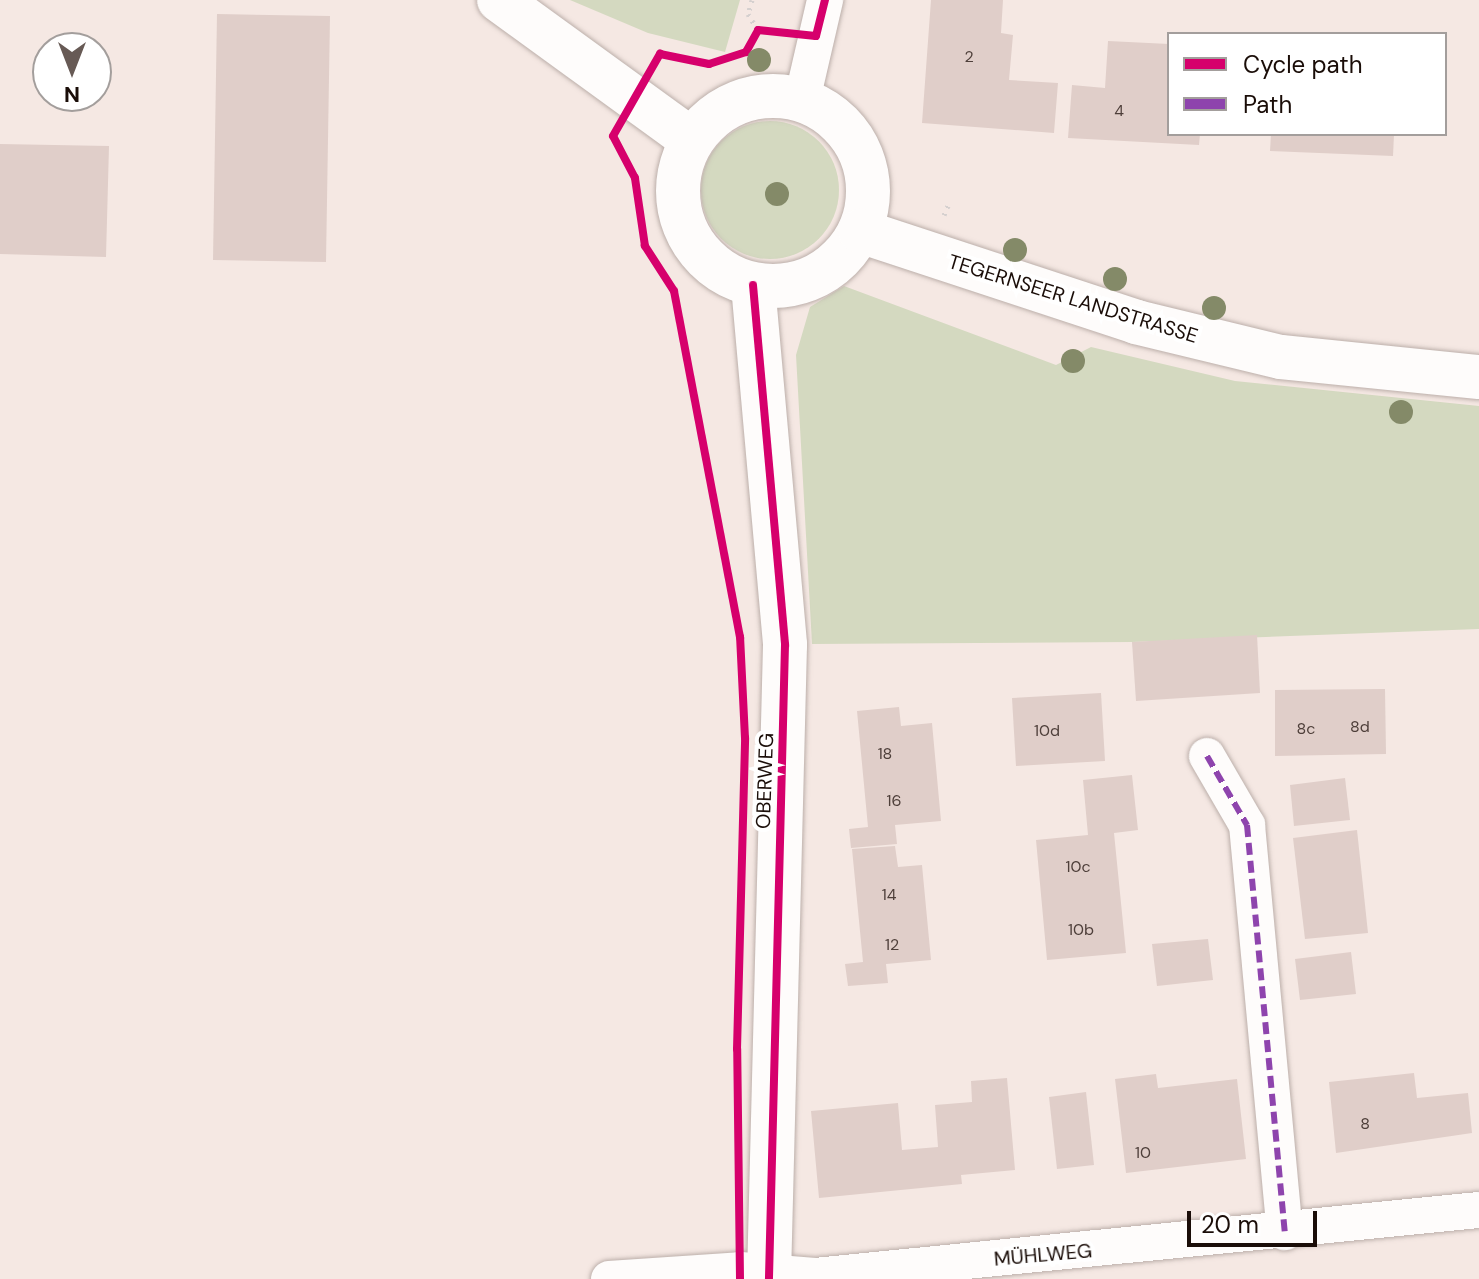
<!DOCTYPE html>
<meta charset="utf-8">
<style>
body{margin:0}
#map{position:relative;width:1479px;height:1279px;overflow:hidden;background:#f5e8e3;font-family:"DM Sans",sans-serif}
div>[style]{position:absolute}
[style*='--x']{left:calc(var(--x)*1px);top:calc(var(--y)*1px);width:calc(var(--w)*1px);rotate:calc(var(--a)*1deg)}
.green>*{inset:0;background:#d4d9c0}
.round{border-radius:50%}
.building>*{inset:0;background:#e0cec9}
.path>*{height:5px;margin-top:-2.5px;transform-origin:0;background:repeating-linear-gradient(90deg,#d5d0cf 0 2px,transparent 0 8px)}
.roads{filter:drop-shadow(0 0 2px #bcafaa) drop-shadow(0 0 2px #bcafaa)}
.street>*{height:36px;margin:-18px;padding:0 18px;transform-origin:18px;border-radius:18px;background:#fefcfb}
.secondary>*{height:44px;margin:-22px;padding:0 22px;transform-origin:22px;border-radius:22px;background:#fefcfb}
.secondary>.ring{margin:-22px;padding:0;box-sizing:content-box;background:none;border:44px solid #fefcfb;border-radius:50%}
.quiet>*{height:6px;margin-top:-3px;transform-origin:0;background:repeating-linear-gradient(90deg,#8e44ad 0 12px,transparent 0 18px)}
.cycleway>*{height:8px;margin:-4px;padding:0 4px;transform-origin:4px;border-radius:4px;background:#d6006c}
.trees>*{width:24px;height:24px;margin:-12px;border-radius:50%;background:#848a68}
span{translate:-50% -50%;white-space:nowrap;text-align:center;line-height:1.15;-webkit-text-stroke:8px #fff;paint-order:stroke}
.number-label{font-size:16px;color:#4e3f3a}
.number-label span{-webkit-text-stroke-width:0}
.street-label{font-size:20px;color:#1a0d08}
.legend{position:absolute;left:1167px;top:32px;width:280px;height:104px;box-sizing:border-box;background:#fff;border:2px solid #a39e9c;margin:0;padding:10px 14px;list-style:none;font-size:24px;color:#1a0d08}
.legend li{display:flex;align-items:center;gap:16px;height:40px}
.legend b{width:40px;border:2px solid #a39e9c}
.north{position:absolute;left:32px;top:32px;width:80px;height:80px;box-sizing:border-box;background:#fff;border:2px solid #a39e9c;border-radius:50%;rotate:180deg;font-size:22px;font-weight:700;line-height:32px;text-align:center;color:#1a0d08}
.north::after{content:'';display:block;margin:auto;width:28px;height:36px;background:#675a55;clip-path:polygon(50% 0,100% 100%,50% 72%,0 100%)}
.scale{position:absolute;left:1187px;top:1211px;width:130px;height:36px;box-sizing:border-box;border:4px solid #1a0d08;border-top:0;padding-left:10px;font-size:24px;line-height:28px;white-space:nowrap;color:#1a0d08;-webkit-text-stroke:6px #fff;paint-order:stroke}
</style>
<div id="map">
<div class="green">
<i style="clip-path:polygon(570px 0,740px 0,725px 52px,648px 33px)"></i>
<i class="round" style="left:701px;top:121px;width:138px;height:138px"></i>
<i style="clip-path:polygon(844px 286px,1056px 365px,1091px 347px,1235px 381px,1479px 406px,1479px 629px,1132px 642px,812px 644px,796px 355px,810px 307px)"></i>
</div>
<div class="building">
<i style="clip-path:polygon(931px 0,1003px 0,1001px 33px,1013px 35px,1009px 80px,1058px 83px,1054px 133px,922px 123px)"></i>
<i style="clip-path:polygon(217px 14px,330px 16px,326px 262px,213px 260px)"></i>
<i style="clip-path:polygon(1108px 41px,1169px 44px,1169px 134px,1200px 134px,1199px 145px,1068px 138px,1072px 85px,1105px 88px)"></i>
<i style="clip-path:polygon(1271px 134px,1394px 134px,1393px 156px,1270px 151px)"></i>
<i style="clip-path:polygon(0 144px,109px 146px,106px 257px,0 254px)"></i>
<i style="clip-path:polygon(1257px 635px,1260px 693px,1136px 701px,1132px 642px)"></i>
<i style="clip-path:polygon(1385px 689px,1386px 754px,1275px 756px,1275px 690px)"></i>
<i style="clip-path:polygon(1101px 693px,1105px 761px,1016px 766px,1012px 698px)"></i>
<i style="clip-path:polygon(899px 707px,901px 726px,932px 723px,941px 821px,895px 825px,897px 844px,851px 848px,849px 829px,868px 827px,857px 711px)"></i>
<i style="clip-path:polygon(1132px 775px,1138px 830px,1114px 833px,1126px 953px,1047px 960px,1036px 840px,1088px 835px,1083px 780px)"></i>
<i style="clip-path:polygon(1345px 778px,1350px 820px,1294px 826px,1290px 785px)"></i>
<i style="clip-path:polygon(1357px 830px,1368px 933px,1305px 939px,1293px 838px)"></i>
<i style="clip-path:polygon(895px 846px,898px 867px,922px 865px,931px 960px,886px 964px,888px 983px,848px 986px,845px 964px,863px 962px,852px 849px)"></i>
<i style="clip-path:polygon(1208px 939px,1213px 980px,1157px 986px,1152px 944px)"></i>
<i style="clip-path:polygon(1351px 952px,1356px 994px,1300px 1000px,1295px 959px)"></i>
<i style="clip-path:polygon(1414px 1073px,1417px 1098px,1468px 1093px,1472px 1133px,1336px 1153px,1329px 1082px)"></i>
<i style="clip-path:polygon(1156px 1074px,1158px 1088px,1237px 1079px,1246px 1159px,1126px 1173px,1115px 1079px)"></i>
<i style="clip-path:polygon(1007px 1078px,1015px 1170px,961px 1175px,962px 1184px,819px 1198px,811px 1111px,898px 1103px,902px 1150px,938px 1147px,935px 1105px,972px 1102px,971px 1081px)"></i>
<i style="clip-path:polygon(1086px 1092px,1094px 1165px,1057px 1169px,1049px 1097px)"></i>
</div>
<div class="path">
<i style="--x:752;--y:0;--w:15;--a:106"></i>
<i style="--x:748;--y:14;--w:19;--a:58"></i>
<i style="--x:944;--y:215;--w:15;--a:-67"></i>
</div>
<div class="roads">
<div class="street">
<i style="--x:802;--y:100;--w:103;--a:-77"></i>
<i style="--x:1207;--y:756;--w:80;--a:59.9"></i>
<i style="--x:1247;--y:825;--w:409;--a:84.7"></i>
<i style="--x:609;--y:1279;--w:131;--a:-3.9"></i>
<i style="--x:740;--y:1270;--w:75;--a:4.6"></i>
<i style="--x:815;--y:1276;--w:667;--a:-5.68"></i>
</div>
<div class="secondary">
<i style="--x:499;--y:0;--w:238;--a:36"></i>
<i class="ring" style="left:678px;top:96px;width:146px;height:146px"></i>
<i style="--x:860;--y:231;--w:291;--a:18.2"></i>
<i style="--x:1136;--y:322;--w:149;--a:13.6"></i>
<i style="--x:1281;--y:357;--w:199;--a:5.8"></i>
<i style="--x:753;--y:285;--w:361;--a:84.9"></i>
<i style="--x:785;--y:645;--w:634;--a:91.45"></i>
</div>
</div>
<div class="quiet">
<i style="--x:1207;--y:756;--w:80;--a:59.9"></i>
<i style="--x:1247;--y:825;--w:409;--a:84.7"></i>
</div>
<div class="cycleway">
<i style="--x:753;--y:285;--w:361;--a:84.9"></i>
<i style="--x:785;--y:645;--w:634;--a:91.45"></i>
<i style="--x:740;--y:1279;--w:230;--a:-90.7"></i>
<i style="--x:737;--y:1049;--w:311;--a:-88.5"></i>
<i style="--x:745;--y:738;--w:101;--a:-92.8"></i>
<i style="--x:740;--y:637;--w:352;--a:-100.8"></i>
<i style="--x:674;--y:291;--w:54;--a:-122.8"></i>
<i style="--x:645;--y:246;--w:69;--a:-98.4"></i>
<i style="--x:635;--y:178;--w:47;--a:-117.6"></i>
<i style="--x:613;--y:136;--w:95;--a:-60.2"></i>
<i style="--x:660;--y:54;--w:50;--a:11.5"></i>
<i style="--x:709;--y:64;--w:39;--a:-18"></i>
<i style="--x:746;--y:52;--w:25;--a:-61"></i>
<i style="--x:758;--y:30;--w:58;--a:5.9"></i>
<i style="--x:816;--y:36;--w:37;--a:-76"></i>
</div>
<div class="trees">
<i style="left:759px;top:60px"></i>
<i style="left:777px;top:194px"></i>
<i style="left:1015px;top:250px"></i>
<i style="left:1115px;top:279px"></i>
<i style="left:1214px;top:308px"></i>
<i style="left:1073px;top:361px"></i>
<i style="left:1401px;top:412px"></i>
</div>
<div class="number-label">
<span style="left:969px;top:57px">2</span>
<span style="left:1119px;top:111px">4</span>
<span style="left:1360px;top:727px">8d</span>
<span style="left:1306px;top:729px">8c</span>
<span style="left:1047px;top:731px">10d</span>
<span style="left:885px;top:754px">18</span>
<span style="left:894px;top:801px">16</span>
<span style="left:1078px;top:867px">10c</span>
<span style="left:889px;top:895px">14</span>
<span style="left:1081px;top:930px">10b</span>
<span style="left:892px;top:945px">12</span>
<span style="left:1365px;top:1124px">8</span>
<span style="left:1143px;top:1153px">10</span>
</div>
<div class="street-label">
<span style="left:1073px;top:299px;rotate:17deg">TEGERNSEER LANDSTRASSE</span>
<span style="left:765px;top:781px;rotate:-88deg">OBERWEG</span>
<span style="left:1043px;top:1255px;rotate:-5deg">MÜHLWEG</span>
</div>
<ul class="legend">
<li><b style="height:10px;background:#d6006c"></b>Cycle path</li>
<li><b style="height:10px;background:#8e44ad"></b>Path</li>
</ul>
<div class="north">N</div>
<div class="scale">20 m</div>
</div>
